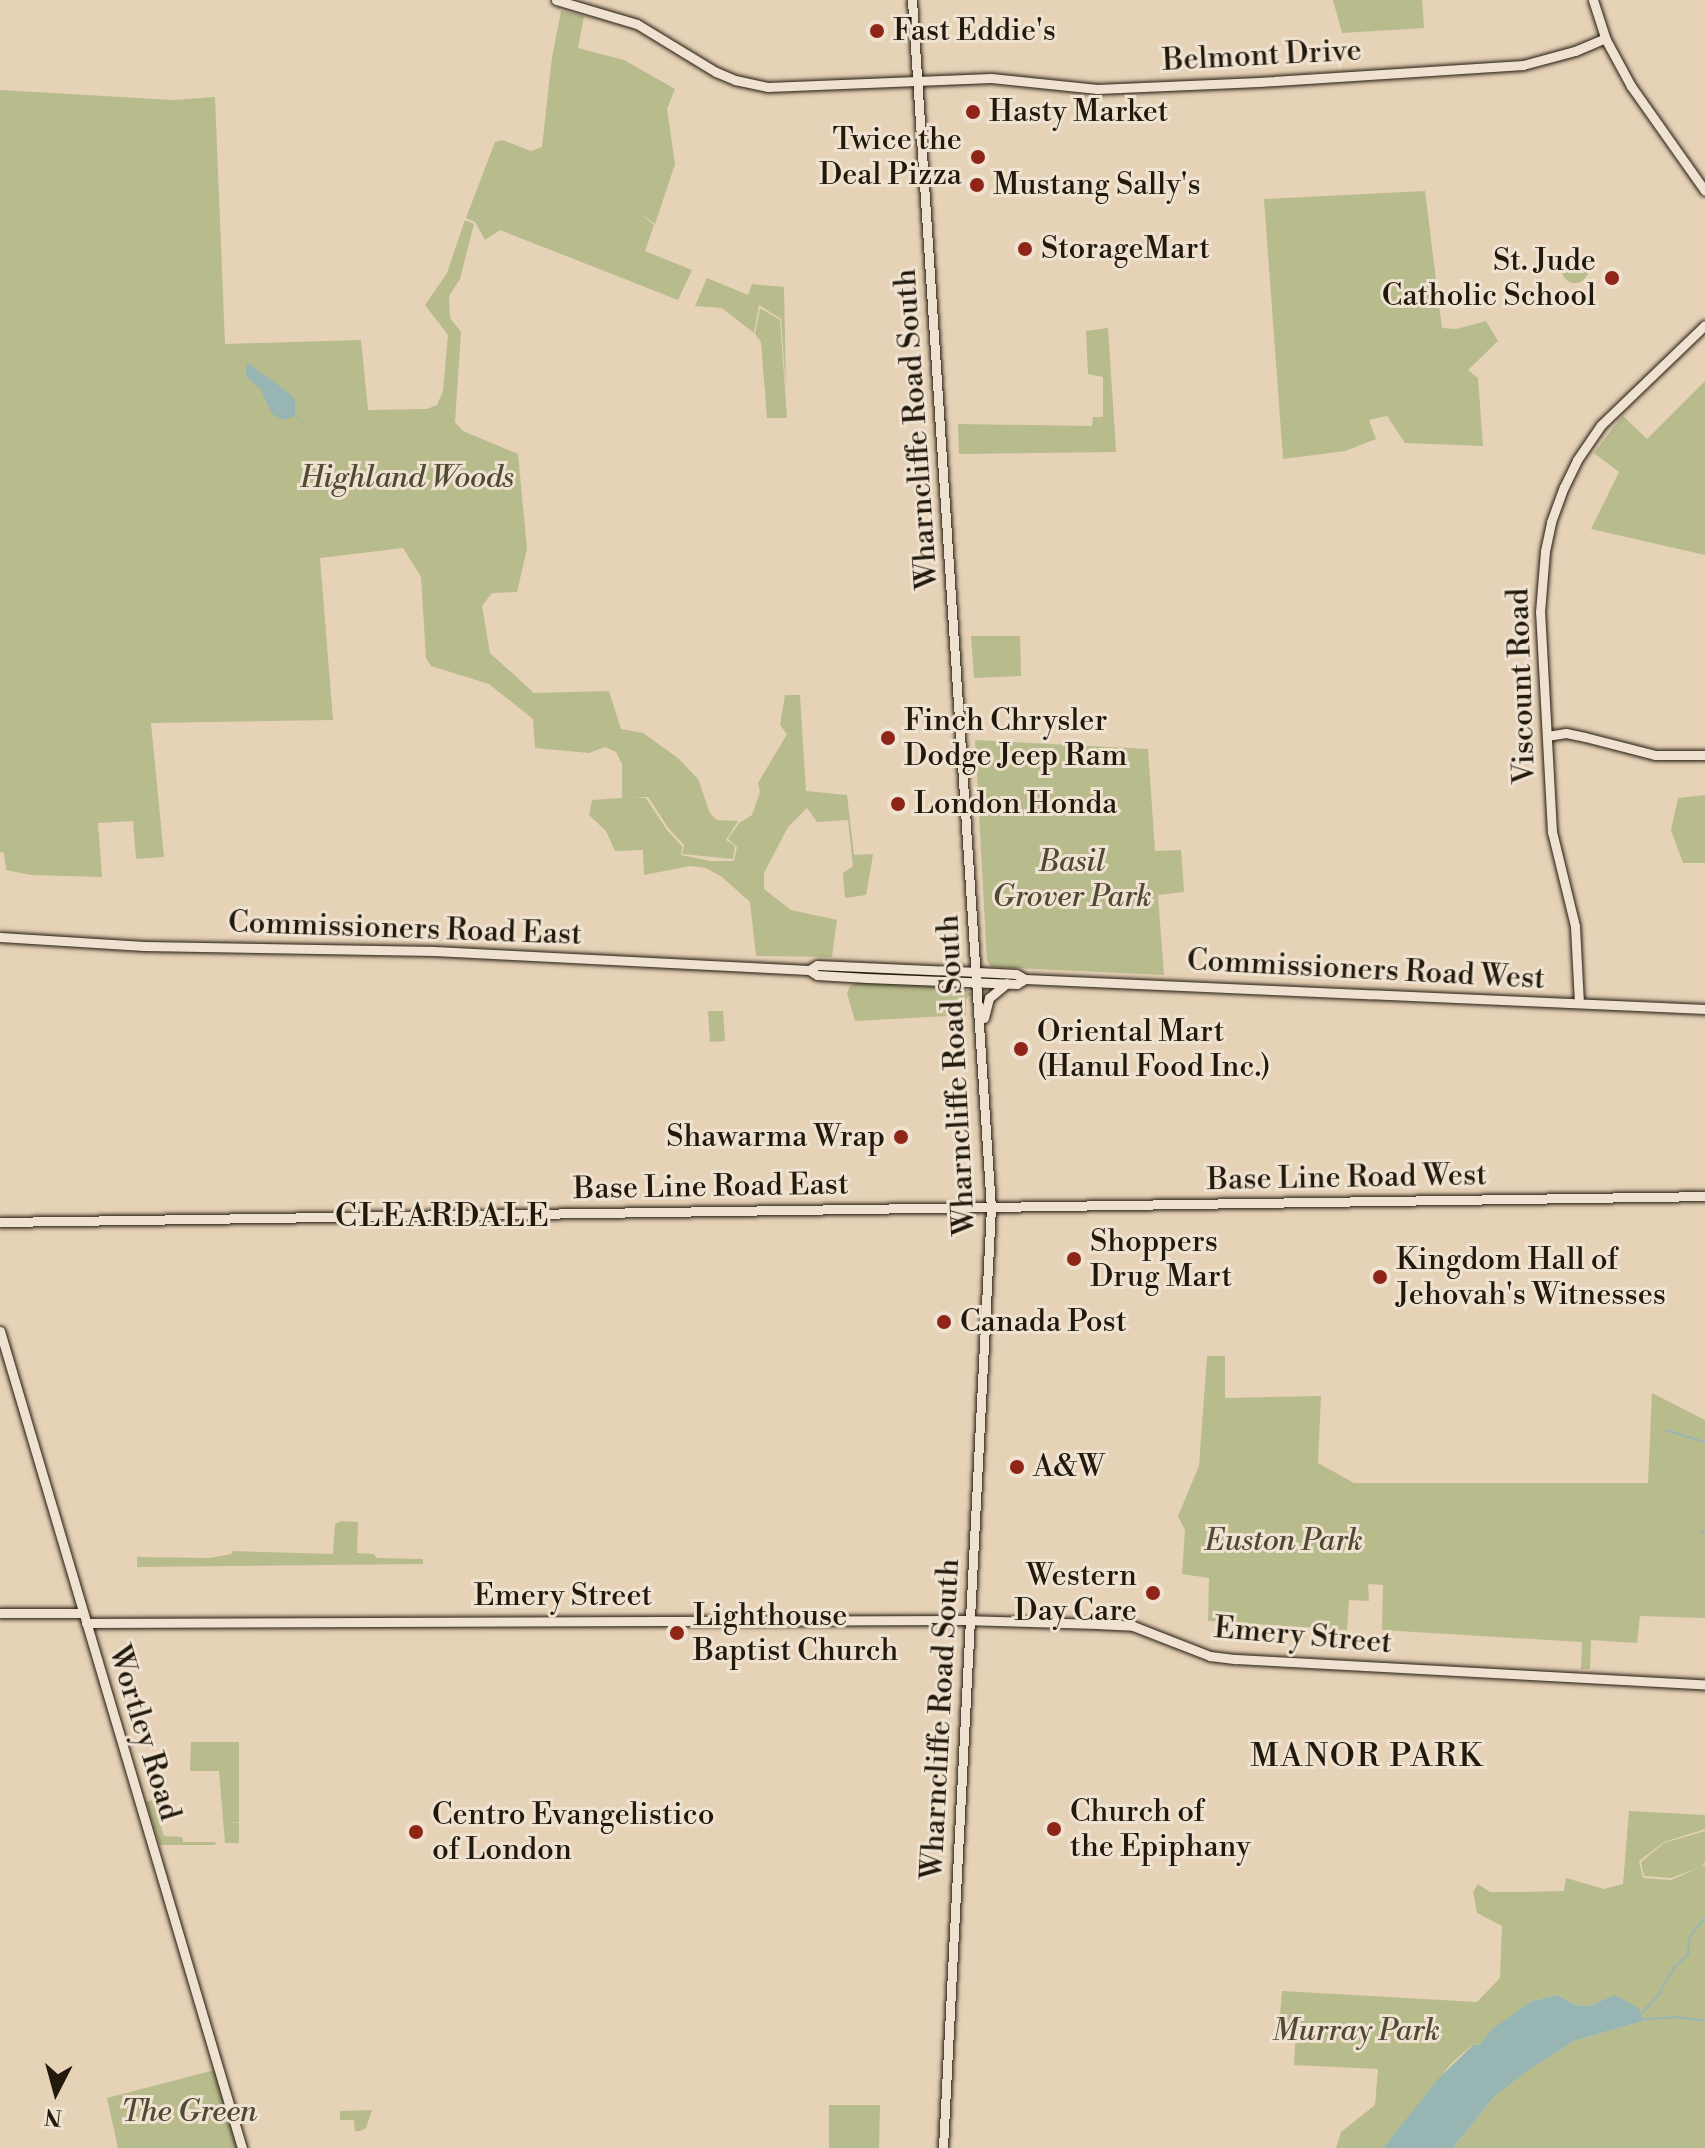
<!DOCTYPE html>
<style>
body{margin:0}
#map{position:relative;width:1705px;height:2148px;overflow:hidden;background:#e6d2b7;font-family:"Libre Bodoni",serif}
div>[style]{position:absolute}
[style*='--x']{left:calc(var(--x)*1px);top:calc(var(--y)*1px);width:calc(var(--w)*1px);rotate:calc(var(--a)*1deg)}
.green>*{inset:0;background:#b8bb8c}
.round{border-radius:50%}
.water>*{inset:0;background:#97b6b3}
.stream>*{height:2px;margin:-1px;padding:0 1px;transform-origin:1px;border-radius:1px;background:#97b6b3}
.roads{filter:drop-shadow(0 0 2px #22190d) drop-shadow(0 0 2px #22190d)}
.secondary>*{height:9px;margin:-4.5px;padding:0 4.5px;transform-origin:4.5px;border-radius:4.5px;background:#efe2d0}
.dots>*{width:22px;height:22px;translate:-50% -50%;box-sizing:border-box;border:4px solid #efe2d0;border-radius:50%}
span{translate:-50% -50%;white-space:nowrap;text-align:center;line-height:1.15;-webkit-text-stroke:6px #efe2d0;paint-order:stroke}
.poi-label{font-size:30px;color:#22190d}
.left{translate:0 -50%;text-align:left}
.right{translate:-100% -50%;text-align:right}
.street-label{font-size:30px;color:#22190d}
.park-label{font-size:30px;color:#4f4a33;font-style:italic}
.neighbourhood-label{font-size:32px;color:#22190d;letter-spacing:2px}
.north{position:absolute;left:16px;top:2052px;width:80px;height:80px;-webkit-text-stroke:6px #efe2d0;paint-order:stroke;rotate:186deg;font-size:22px;font-weight:700;line-height:32px;text-align:center;color:#22190d}
.north::after{content:'';display:block;margin:auto;width:28px;height:36px;background:#22190d;clip-path:polygon(50% 0,100% 100%,50% 72%,0 100%)}
</style>
<div id="map">
<div class="green">
<i style="clip-path:polygon(1333px 0,1422px 0,1424px 28px,1342px 33px)"></i>
<i style="clip-path:polygon(561px 11px,584px 16px,578px 48px,624px 60px,675px 89px,667px 109px,675px 164px,655px 224px,641px 214px,654px 225px,645px 251px,692px 270px,678px 300px,500px 230px,485px 240px,475px 222px,466px 218px,495px 142px,502px 140px,531px 151px,542px 147px,552px 57px)"></i>
<i style="clip-path:polygon(0 90px,173px 100px,215px 97px,225px 344px,361px 340px,368px 410px,427px 409px,437px 405px,443px 391px,448px 335px,425px 305px,447px 273px,465px 220px,474px 224px,460px 279px,449px 296px,450px 318px,461px 332px,455px 422px,463px 431px,518px 454px,527px 549px,517px 592px,492px 593px,482px 606px,490px 653px,534px 693px,609px 691px,621px 729px,643px 733px,678px 758px,698px 779px,710px 813px,717px 820px,738px 821px,726px 840px,735px 846px,733px 859px,682px 854px,684px 845px,669px 829px,648px 797px,633px 797px,646px 798px,667px 830px,682px 846px,681px 855px,710px 861px,734px 861px,737px 847px,728px 839px,739px 823px,752px 815px,760px 792px,758px 783px,787px 734px,780px 725px,785px 695px,800px 695px,806px 791px,847px 795px,854px 855px,873px 854px,871px 867px,866px 895px,845px 898px,843px 873px,853px 866px,848px 820px,817px 822px,807px 808px,788px 827px,764px 873px,764px 889px,791px 910px,837px 920px,832px 957px,756px 956px,750px 902px,722px 877px,706px 868px,690px 866px,644px 875px,643px 850px,615px 851px,606px 831px,589px 815px,592px 800px,622px 798px,622px 764px,616px 752px,605px 747px,589px 753px,535px 748px,533px 719px,489px 684px,431px 666px,426px 658px,421px 577px,403px 548px,320px 558px,333px 720px,151px 723px,164px 857px,136px 859px,133px 821px,98px 823px,102px 877px,31px 875px,6px 870px,4px 853px,0 852px)"></i>
<i style="clip-path:polygon(1425px 191px,1442px 328px,1456px 329px,1486px 321px,1498px 341px,1468px 370px,1478px 378px,1483px 446px,1405px 443px,1387px 416px,1369px 420px,1376px 439px,1345px 451px,1283px 459px,1264px 199px)"></i>
<i class="round" style="left:1562px;top:257px;width:26px;height:26px"></i>
<i style="clip-path:polygon(707px 278px,748px 295px,752px 284px,784px 287px,786px 391px,781px 319px,759px 305px,754px 333px,722px 308px,695px 306px)"></i>
<i style="clip-path:polygon(760px 308px,780px 320px,787px 418px,767px 418px,761px 342px,755px 334px)"></i>
<i style="clip-path:polygon(1108px 328px,1116px 452px,959px 454px,958px 424px,1092px 426px,1093px 417px,1103px 417px,1103px 377px,1088px 374px,1086px 331px)"></i>
<i style="clip-path:polygon(1705px 381px,1705px 555px,1591px 529px,1619px 472px,1594px 453px,1612px 429px,1623px 416px,1647px 439px)"></i>
<i style="clip-path:polygon(971px 636px,1020px 636px,1021px 676px,974px 678px)"></i>
<i style="clip-path:polygon(975px 740px,1148px 749px,1155px 851px,1181px 850px,1184px 892px,1158px 895px,1164px 975px,992px 967px,987px 961px)"></i>
<i style="clip-path:polygon(1705px 795px,1705px 863px,1683px 863px,1671px 830px,1678px 798px)"></i>
<i style="clip-path:polygon(860px 981px,962px 987px,972px 994px,966px 999px,966px 1015px,855px 1021px,847px 993px,850px 986px)"></i>
<i style="clip-path:polygon(708px 1011px,723px 1011px,725px 1041px,710px 1042px)"></i>
<i style="clip-path:polygon(1207px 1356px,1225px 1356px,1225px 1398px,1321px 1396px,1318px 1463px,1354px 1483px,1648px 1483px,1652px 1393px,1705px 1420px,1705px 1618px,1640px 1616px,1637px 1643px,1591px 1640px,1590px 1669px,1581px 1669px,1582px 1642px,1382px 1630px,1383px 1585px,1368px 1584px,1369px 1601px,1349px 1600px,1347px 1630px,1208px 1621px,1209px 1578px,1182px 1574px,1185px 1530px,1178px 1516px,1199px 1466px)"></i>
<i style="clip-path:polygon(341px 1521px,358px 1522px,357px 1553px,374px 1554px,377px 1558px,423px 1559px,423px 1564px,137px 1567px,137px 1557px,210px 1558px,231px 1554px,233px 1551px,333px 1554px,335px 1524px)"></i>
<i style="clip-path:polygon(191px 1742px,239px 1742px,239px 1822px,232px 1822px,239px 1823px,239px 1843px,225px 1843px,219px 1771px,190px 1771px)"></i>
<i style="clip-path:polygon(152px 1800px,164px 1836px,182px 1837px,183px 1842px,215px 1842px,216px 1845px,160px 1845px,146px 1802px)"></i>
<i style="clip-path:polygon(1629px 1811px,1705px 1815px,1705px 1829px,1664px 1842px,1639px 1861px,1643px 1878px,1671px 1880px,1705px 1865px,1705px 2148px,1453px 2148px,1493px 2098px,1526px 2072px,1574px 2041px,1643px 2021px,1616px 1995px,1589px 2006px,1575px 2005px,1557px 1995px,1532px 2001px,1493px 2029px,1481px 2044px,1472px 2045px,1451px 2064px,1383px 2148px,1336px 2148px,1341px 2132px,1375px 2105px,1378px 2069px,1294px 2065px,1296px 2027px,1279px 2026px,1282px 1991px,1477px 2002px,1500px 1978px,1502px 1926px,1477px 1913px,1473px 1892px,1478px 1884px,1490px 1892px,1522px 1892px,1564px 1891px,1566px 1878px,1604px 1889px,1623px 1884px)"></i>
<i style="clip-path:polygon(1705px 1831px,1705px 1862px,1701px 1867px,1671px 1878px,1644px 1876px,1641px 1862px,1664px 1843px)"></i>
<i style="clip-path:polygon(211px 2071px,215px 2071px,238px 2148px,118px 2148px,107px 2098px)"></i>
<i style="clip-path:polygon(829px 2105px,880px 2105px,879px 2148px,829px 2148px)"></i>
<i style="clip-path:polygon(372px 2110px,366px 2128px,360px 2131px,355px 2131px,354px 2120px,340px 2120px,340px 2111px)"></i>
</div>
<div class="water">
<i style="clip-path:polygon(247px 362px,289px 393px,295px 400px,295px 415px,324px 439px,295px 416px,283px 420px,272px 414px,261px 390px,246px 376px)"></i>
<i style="clip-path:polygon(1557px 1995px,1575px 2005px,1589px 2006px,1615px 1995px,1639px 2008px,1643px 2021px,1574px 2041px,1526px 2072px,1493px 2098px,1453px 2148px,1383px 2148px,1438px 2079px,1473px 2045px,1481px 2044px,1492px 2029px,1532px 2001px)"></i>
</div>
<div class="stream">
<i style="--x:1666;--y:1430;--w:41;--a:17.1"></i>
<i style="--x:1701;--y:1533;--w:5;--a:-37"></i>
<i style="--x:1642;--y:2013;--w:22;--a:-47"></i>
<i style="--x:1657;--y:1997;--w:34;--a:-60"></i>
<i style="--x:1674;--y:1967;--w:18;--a:-41"></i>
<i style="--x:1688;--y:1955;--w:18;--a:-87"></i>
<i style="--x:1689;--y:1937;--w:25;--a:-50"></i>
<i style="--x:1643;--y:2019;--w:34;--a:-3"></i>
<i style="--x:1677;--y:2017;--w:28;--a:8"></i>
</div>
<div class="roads">
<div class="secondary">
<i style="--x:556;--y:0;--w:84;--a:16.5"></i>
<i style="--x:637;--y:24;--w:92;--a:31.3"></i>
<i style="--x:716;--y:72;--w:21;--a:23"></i>
<i style="--x:735;--y:80;--w:34;--a:12"></i>
<i style="--x:768;--y:87;--w:223;--a:-2.3"></i>
<i style="--x:991;--y:78;--w:107;--a:5.9"></i>
<i style="--x:1097;--y:89;--w:162;--a:-2.5"></i>
<i style="--x:1259;--y:82;--w:265;--a:-3.7"></i>
<i style="--x:1523;--y:65;--w:54;--a:-15.1"></i>
<i style="--x:1575;--y:51;--w:33;--a:-23"></i>
<i style="--x:912;--y:0;--w:1210;--a:86.26"></i>
<i style="--x:991;--y:1207;--w:942;--a:92.92"></i>
<i style="--x:1593;--y:0;--w:40;--a:72"></i>
<i style="--x:1605;--y:38;--w:55;--a:61.6"></i>
<i style="--x:1631;--y:86;--w:128;--a:54.8"></i>
<i style="--x:1547;--y:736;--w:19;--a:-9"></i>
<i style="--x:1566;--y:733;--w:19;--a:12"></i>
<i style="--x:1585;--y:737;--w:72;--a:14.4"></i>
<i style="--x:1655;--y:755;--w:50;--a:0"></i>
<i style="--x:0;--y:937;--w:144;--a:3.6"></i>
<i style="--x:144;--y:946;--w:290;--a:1"></i>
<i style="--x:434;--y:951;--w:375;--a:2.9"></i>
<i style="--x:809;--y:970;--w:9;--a:-32"></i>
<i style="--x:817;--y:965;--w:160;--a:2.5"></i>
<i style="--x:977;--y:972;--w:39;--a:3"></i>
<i style="--x:1016;--y:974;--w:10;--a:29"></i>
<i style="--x:1025;--y:979;--w:681;--a:2.53"></i>
<i style="--x:809;--y:970;--w:9;--a:32"></i>
<i style="--x:817;--y:975;--w:50;--a:3.4"></i>
<i style="--x:867;--y:978;--w:150;--a:2.3"></i>
<i style="--x:1017;--y:984;--w:9;--a:-32"></i>
<i style="--x:1579;--y:1003;--w:77;--a:-93"></i>
<i style="--x:1575;--y:926;--w:97;--a:-103.7"></i>
<i style="--x:1552;--y:832;--w:220;--a:-93.1"></i>
<i style="--x:1540;--y:612;--w:61;--a:-85.3"></i>
<i style="--x:1545;--y:551;--w:30;--a:-78"></i>
<i style="--x:1551;--y:522;--w:37;--a:-70"></i>
<i style="--x:1564;--y:487;--w:30;--a:-64"></i>
<i style="--x:1577;--y:460;--w:42;--a:-55.6"></i>
<i style="--x:1601;--y:425;--w:144;--a:-43.9"></i>
<i style="--x:984;--y:1018;--w:21;--a:-76"></i>
<i style="--x:989;--y:998;--w:23;--a:-40"></i>
<i style="--x:0;--y:1222;--w:1705;--a:-0.87"></i>
<i style="--x:0;--y:1331;--w:852;--a:73.5"></i>
<i style="--x:0;--y:1613;--w:83;--a:0"></i>
<i style="--x:86;--y:1623;--w:877;--a:-0.2"></i>
<i style="--x:963;--y:1620;--w:135;--a:1.7"></i>
<i style="--x:1098;--y:1624;--w:35;--a:3"></i>
<i style="--x:1133;--y:1626;--w:83;--a:21.3"></i>
<i style="--x:1210;--y:1656;--w:26;--a:7"></i>
<i style="--x:1236;--y:1659;--w:470;--a:3.1"></i>
</div>
</div>
<div class="dots">
<i style="left:877px;top:31px;background:#8f2418"></i>
<i style="left:973px;top:112px;background:#8f2418"></i>
<i style="left:978px;top:157px;background:#8f2418"></i>
<i style="left:977px;top:185px;background:#8f2418"></i>
<i style="left:1025px;top:249px;background:#8f2418"></i>
<i style="left:1612px;top:278px;background:#8f2418"></i>
<i style="left:888px;top:738px;background:#8f2418"></i>
<i style="left:898px;top:804px;background:#8f2418"></i>
<i style="left:1021px;top:1049px;background:#8f2418"></i>
<i style="left:901px;top:1137px;background:#8f2418"></i>
<i style="left:1074px;top:1259px;background:#8f2418"></i>
<i style="left:1380px;top:1277px;background:#8f2418"></i>
<i style="left:944px;top:1322px;background:#8f2418"></i>
<i style="left:1017px;top:1467px;background:#8f2418"></i>
<i style="left:1153px;top:1593px;background:#8f2418"></i>
<i style="left:677px;top:1633px;background:#8f2418"></i>
<i style="left:1054px;top:1829px;background:#8f2418"></i>
<i style="left:416px;top:1832px;background:#8f2418"></i>
</div>
<div class="poi-label">
<span class="left" style="left:893px;top:31px">Fast Eddie's</span>
<span class="left" style="left:989px;top:112px">Hasty Market</span>
<span class="right" style="left:962px;top:157px">Twice the<br>Deal Pizza</span>
<span class="left" style="left:993px;top:185px">Mustang Sally's</span>
<span class="left" style="left:1041px;top:249px">StorageMart</span>
<span class="right" style="left:1596px;top:278px">St. Jude<br>Catholic School</span>
<span class="left" style="left:904px;top:738px">Finch Chrysler<br>Dodge Jeep Ram</span>
<span class="left" style="left:914px;top:804px">London Honda</span>
<span class="left" style="left:1037px;top:1049px">Oriental Mart<br>(Hanul Food Inc.)</span>
<span class="right" style="left:885px;top:1137px">Shawarma Wrap</span>
<span class="left" style="left:1090px;top:1259px">Shoppers<br>Drug Mart</span>
<span class="left" style="left:1396px;top:1277px">Kingdom Hall of<br>Jehovah's Witnesses</span>
<span class="left" style="left:960px;top:1322px">Canada Post</span>
<span class="left" style="left:1033px;top:1467px">A&amp;W</span>
<span class="right" style="left:1137px;top:1593px">Western<br>Day Care</span>
<span class="left" style="left:693px;top:1633px">Lighthouse<br>Baptist Church</span>
<span class="left" style="left:1070px;top:1829px">Church of<br>the Epiphany</span>
<span class="left" style="left:432px;top:1832px">Centro Evangelistico<br>of London</span>
</div>
<div class="street-label">
<span style="left:1262px;top:56px;rotate:-3deg">Belmont Drive</span>
<span style="left:917px;top:429px;rotate:-94deg">Wharncliffe Road South</span>
<span style="left:1522px;top:686px;rotate:-92deg">Viscount Road</span>
<span style="left:405px;top:929px;rotate:2deg">Commissioners Road East</span>
<span style="left:1366px;top:970px;rotate:3deg">Commissioners Road West</span>
<span style="left:957px;top:1075px;rotate:-93deg">Wharncliffe Road South</span>
<span style="left:1347px;top:1178px;rotate:-1deg">Base Line Road West</span>
<span style="left:711px;top:1187px;rotate:-1deg">Base Line Road East</span>
<span style="left:563px;top:1596px">Emery Street</span>
<span style="left:1303px;top:1636px;rotate:5deg">Emery Street</span>
<span style="left:941px;top:1719px;rotate:-87deg">Wharncliffe Road South</span>
<span style="left:144px;top:1733px;rotate:73deg">Wortley Road</span>
</div>
<div class="park-label">
<span style="left:407px;top:478px">Highland Woods</span>
<span style="left:1072px;top:879px">Basil<br>Grover Park</span>
<span style="left:1284px;top:1541px">Euston Park</span>
<span style="left:1356px;top:2031px">Murray Park</span>
<span style="left:189px;top:2112px">The Green</span>
</div>
<div class="neighbourhood-label">
<span style="left:443px;top:1216px">CLEARDALE</span>
<span style="left:1367px;top:1756px">MANOR PARK</span>
</div>
<div class="north">N</div>
</div>
